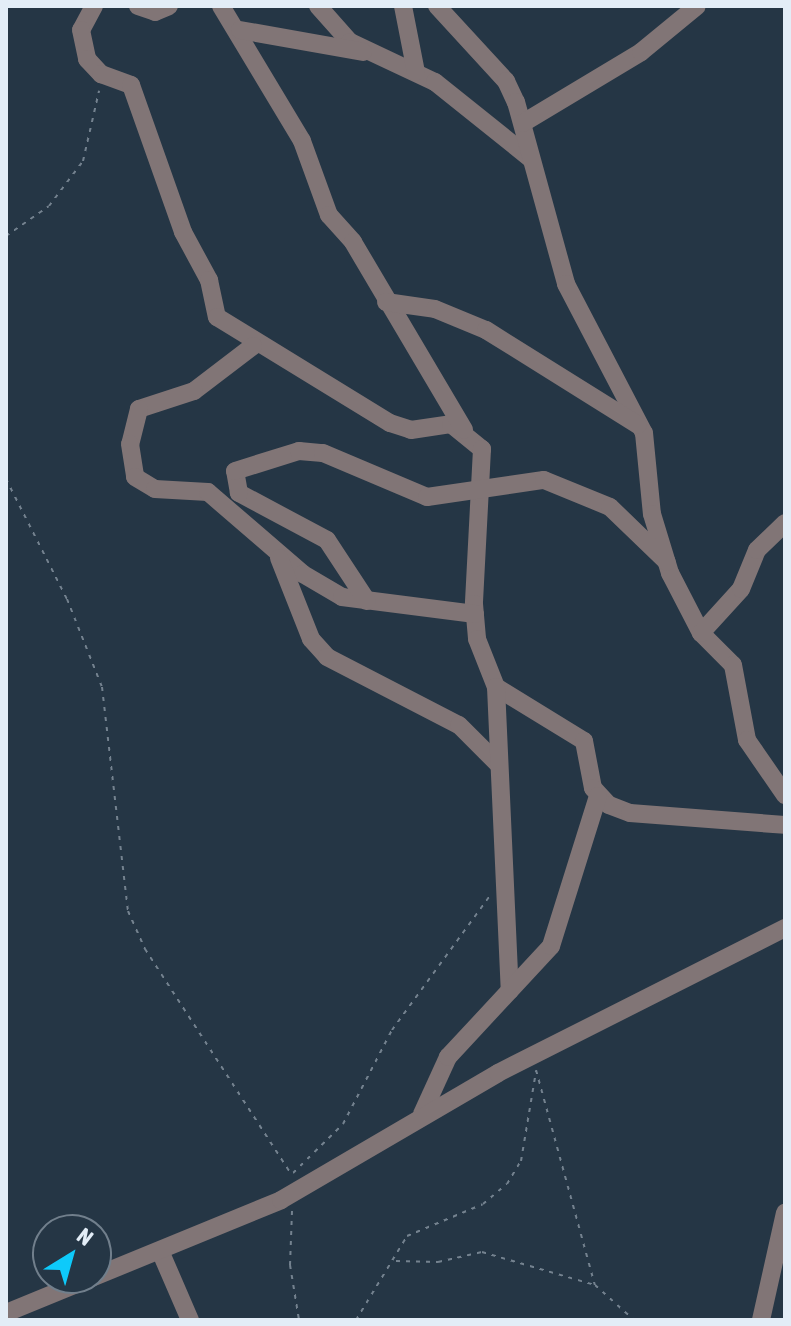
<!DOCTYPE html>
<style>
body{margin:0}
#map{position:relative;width:791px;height:1326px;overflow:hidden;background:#253645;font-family:"Asap Condensed",sans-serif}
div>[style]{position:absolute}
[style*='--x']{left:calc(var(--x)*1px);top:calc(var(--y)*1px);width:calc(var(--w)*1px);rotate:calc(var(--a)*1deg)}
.path>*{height:2px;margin-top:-1px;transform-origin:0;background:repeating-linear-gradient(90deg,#74828f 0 4px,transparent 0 10px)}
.minor>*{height:18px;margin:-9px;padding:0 9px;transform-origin:9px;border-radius:9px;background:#817576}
span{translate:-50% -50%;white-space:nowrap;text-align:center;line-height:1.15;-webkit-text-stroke:7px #253645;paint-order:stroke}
.frame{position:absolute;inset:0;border:8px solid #e3edf7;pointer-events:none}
.north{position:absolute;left:32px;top:1214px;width:80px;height:80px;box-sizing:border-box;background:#253645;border:2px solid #717f8c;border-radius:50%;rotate:37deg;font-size:22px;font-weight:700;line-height:32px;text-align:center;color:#e3edf7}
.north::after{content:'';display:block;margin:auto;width:28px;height:36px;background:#0ecafa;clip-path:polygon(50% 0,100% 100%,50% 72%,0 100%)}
</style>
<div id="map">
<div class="path">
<i style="--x:6;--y:236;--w:52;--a:-34.9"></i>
<i style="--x:49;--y:206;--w:56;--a:-52.9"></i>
<i style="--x:83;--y:161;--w:72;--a:-77.1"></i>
<i style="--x:6;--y:479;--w:135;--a:63.1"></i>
<i style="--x:67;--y:599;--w:95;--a:68.3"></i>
<i style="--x:102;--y:687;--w:226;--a:83.4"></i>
<i style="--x:128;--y:911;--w:42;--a:65.9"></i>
<i style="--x:145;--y:949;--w:268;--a:57"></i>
<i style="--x:536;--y:1070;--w:223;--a:74.7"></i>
<i style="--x:595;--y:1285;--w:52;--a:41.9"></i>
<i style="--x:293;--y:1173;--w:70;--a:-44.4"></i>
<i style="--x:343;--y:1124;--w:106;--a:-62.5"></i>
<i style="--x:392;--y:1030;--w:168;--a:-53.9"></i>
<i style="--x:292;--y:1211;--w:54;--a:92.1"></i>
<i style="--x:290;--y:1265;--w:56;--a:80.7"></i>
<i style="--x:396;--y:1261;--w:42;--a:1.4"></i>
<i style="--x:438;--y:1262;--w:45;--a:-12.8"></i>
<i style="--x:482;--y:1252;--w:118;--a:16.3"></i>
<i style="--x:356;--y:1320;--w:98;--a:-58.7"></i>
<i style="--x:407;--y:1236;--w:82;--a:-22.8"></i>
<i style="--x:483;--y:1204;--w:31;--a:-40"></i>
<i style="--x:507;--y:1184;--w:27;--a:-59"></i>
<i style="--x:521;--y:1161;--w:91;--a:-80.5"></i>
</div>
<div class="minor">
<i style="--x:94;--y:6;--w:27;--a:118"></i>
<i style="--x:81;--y:30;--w:30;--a:78"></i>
<i style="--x:87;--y:59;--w:21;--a:47"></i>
<i style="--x:101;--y:74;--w:32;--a:20"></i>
<i style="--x:131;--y:85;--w:156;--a:70.5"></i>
<i style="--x:183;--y:232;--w:55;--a:61.6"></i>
<i style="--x:209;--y:280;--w:38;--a:78"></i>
<i style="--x:217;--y:317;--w:203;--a:31.5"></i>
<i style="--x:390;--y:423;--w:22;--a:18"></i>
<i style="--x:411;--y:430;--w:40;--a:-8.5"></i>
<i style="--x:451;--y:424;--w:40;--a:39"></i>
<i style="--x:482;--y:449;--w:155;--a:93"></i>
<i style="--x:474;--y:604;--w:35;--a:85"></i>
<i style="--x:477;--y:639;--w:52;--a:68.4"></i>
<i style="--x:496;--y:687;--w:103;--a:31.5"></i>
<i style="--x:584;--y:741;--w:48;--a:79.2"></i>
<i style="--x:593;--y:788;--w:23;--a:47"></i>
<i style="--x:609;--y:805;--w:22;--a:21"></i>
<i style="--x:630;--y:813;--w:155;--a:4.4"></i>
<i style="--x:138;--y:6;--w:18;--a:19"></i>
<i style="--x:155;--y:12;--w:15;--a:-23"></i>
<i style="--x:221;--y:6;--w:157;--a:59"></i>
<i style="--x:302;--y:141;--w:79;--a:70"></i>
<i style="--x:329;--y:215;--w:36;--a:48"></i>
<i style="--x:353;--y:242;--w:218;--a:59.4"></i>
<i style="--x:318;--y:6;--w:48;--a:48.4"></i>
<i style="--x:350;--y:42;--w:94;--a:25.2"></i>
<i style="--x:435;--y:82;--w:123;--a:38.7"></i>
<i style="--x:403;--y:6;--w:67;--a:78.9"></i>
<i style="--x:437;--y:6;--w:102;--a:47.4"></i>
<i style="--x:506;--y:81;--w:23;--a:65"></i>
<i style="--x:516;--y:102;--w:189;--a:74.6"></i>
<i style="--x:566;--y:284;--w:168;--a:62.4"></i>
<i style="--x:644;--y:433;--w:81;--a:84.4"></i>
<i style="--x:652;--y:514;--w:62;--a:73"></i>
<i style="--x:670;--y:573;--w:68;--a:62.7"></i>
<i style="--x:701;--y:633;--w:45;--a:45"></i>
<i style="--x:733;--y:665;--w:76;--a:79.4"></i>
<i style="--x:747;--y:740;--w:67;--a:55.4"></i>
<i style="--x:240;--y:30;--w:125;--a:10.1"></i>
<i style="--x:523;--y:123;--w:138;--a:-31"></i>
<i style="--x:641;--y:52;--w:72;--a:-39.4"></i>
<i style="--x:386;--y:302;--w:49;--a:8.1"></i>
<i style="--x:435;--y:309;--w:55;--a:22.4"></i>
<i style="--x:486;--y:330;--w:179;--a:32"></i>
<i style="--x:253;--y:346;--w:74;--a:142.7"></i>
<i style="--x:194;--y:391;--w:58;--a:161.9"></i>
<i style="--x:139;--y:409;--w:36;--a:104"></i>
<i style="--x:130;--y:444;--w:33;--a:81"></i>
<i style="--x:135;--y:477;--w:23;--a:31"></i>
<i style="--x:155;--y:489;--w:53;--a:3.2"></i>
<i style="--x:208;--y:492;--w:125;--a:40.8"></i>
<i style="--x:303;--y:574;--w:45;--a:30.5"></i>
<i style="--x:342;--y:597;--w:134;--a:7.3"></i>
<i style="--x:279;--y:558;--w:87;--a:68.4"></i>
<i style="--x:311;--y:639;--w:24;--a:48"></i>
<i style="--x:327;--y:657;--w:148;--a:27.3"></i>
<i style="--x:459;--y:725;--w:55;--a:45"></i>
<i style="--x:367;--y:601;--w:73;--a:-123.3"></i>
<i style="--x:327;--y:540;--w:100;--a:-151.9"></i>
<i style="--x:239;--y:493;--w:22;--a:-100"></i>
<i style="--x:235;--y:471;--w:67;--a:-17.4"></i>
<i style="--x:299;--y:451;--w:24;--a:5"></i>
<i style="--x:323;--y:453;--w:113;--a:22.9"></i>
<i style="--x:427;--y:497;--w:118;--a:-8.3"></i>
<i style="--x:544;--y:480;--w:71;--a:22.2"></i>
<i style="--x:610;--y:507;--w:79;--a:44"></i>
<i style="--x:701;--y:633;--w:59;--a:-47.7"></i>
<i style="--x:741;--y:589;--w:42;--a:-67.7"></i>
<i style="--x:757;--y:550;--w:39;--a:-44"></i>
<i style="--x:496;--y:687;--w:304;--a:87.4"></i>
<i style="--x:422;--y:1114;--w:63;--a:-65.5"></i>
<i style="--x:448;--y:1057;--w:151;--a:-47.1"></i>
<i style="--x:551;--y:946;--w:157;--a:-72.6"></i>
<i style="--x:161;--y:1253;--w:73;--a:66.6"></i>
<i style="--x:6;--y:1313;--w:297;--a:-22.3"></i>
<i style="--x:281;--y:1200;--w:251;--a:-30.3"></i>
<i style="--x:498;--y:1073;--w:322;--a:-26.8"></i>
<i style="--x:761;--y:1320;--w:110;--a:-77.4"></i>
</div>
<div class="frame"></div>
<div class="north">N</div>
</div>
